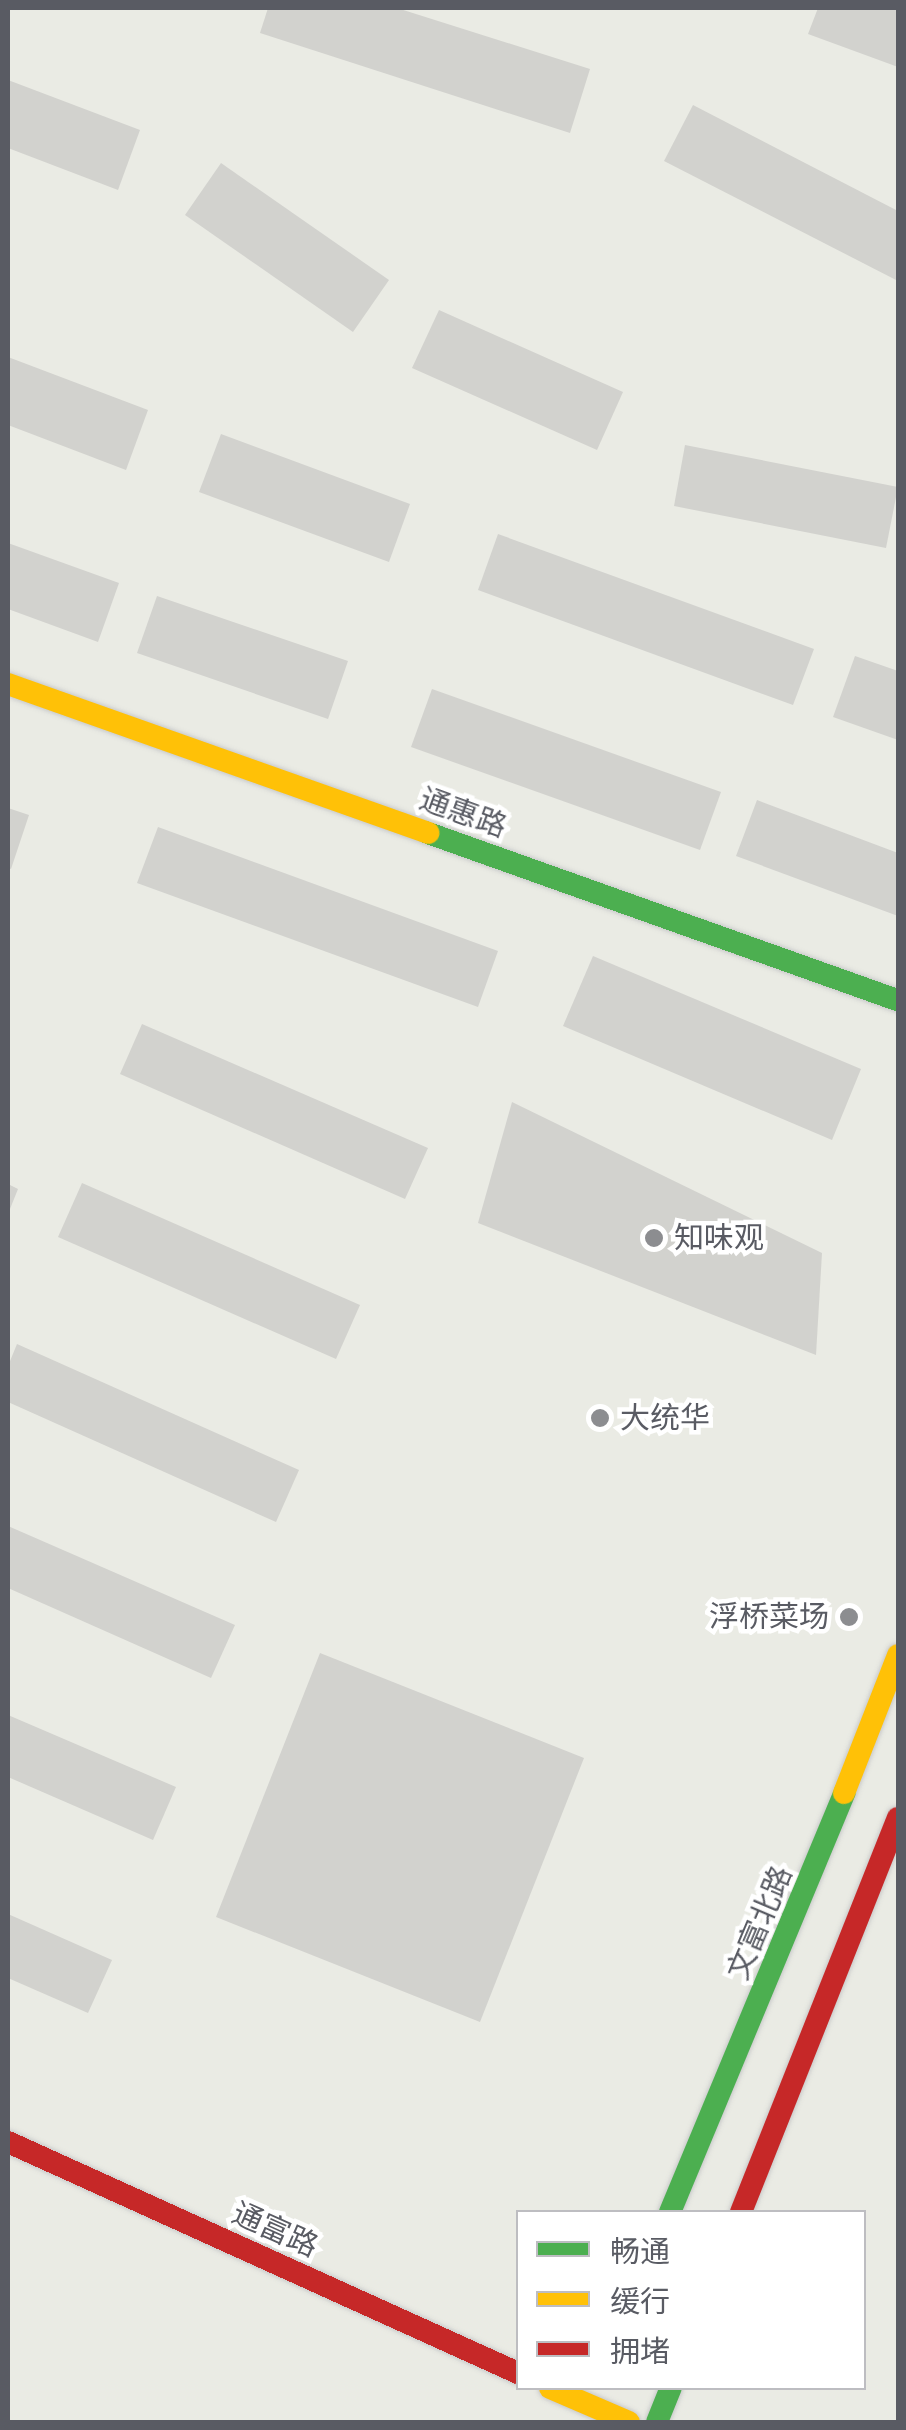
<!DOCTYPE html>
<meta charset="utf-8">
<style>
body{margin:0}
#map{position:relative;width:906px;height:2430px;overflow:hidden;background:#eaebe4;font-family:"Roboto Condensed","Noto Sans SC",sans-serif}
div>[style]{position:absolute}
[style*='--x']{left:calc(var(--x)*1px);top:calc(var(--y)*1px);width:calc(var(--w)*1px);rotate:calc(var(--a)*1deg)}
.building>*{inset:0;background:#d2d2ce}
.roads{filter:drop-shadow(0 0 2px #c9caca) drop-shadow(0 0 2px #c9caca)}
.fast>*{height:22px;margin:-11px;padding:0 11px;transform-origin:11px;border-radius:11px;background:#4caf50}
.slow>*{height:22px;margin:-11px;padding:0 11px;transform-origin:11px;border-radius:11px;background:#ffc107}
.jam>*{height:22px;margin:-11px;padding:0 11px;transform-origin:11px;border-radius:11px;background:#c62828}
.dots>*{width:28px;height:28px;translate:-50% -50%;box-sizing:border-box;border:5px solid #fff;border-radius:50%}
span{translate:-50% -50%;white-space:nowrap;text-align:center;line-height:1.15;-webkit-text-stroke:9px #fff;paint-order:stroke}
.street-label{font-size:30px;color:#595b63}
.poi-label{font-size:30px;color:#595b63}
.left{translate:0 -50%;text-align:left}
.right{translate:-100% -50%;text-align:right}
.frame{position:absolute;inset:0;border:10px solid #595b63;pointer-events:none}
.legend{position:absolute;left:516px;top:2210px;width:350px;height:180px;box-sizing:border-box;background:#fff;border:2px solid #bdbdc1;margin:0;padding:12px 18px;list-style:none;font-size:30px;color:#595b63}
.legend li{display:flex;align-items:center;gap:20px;height:50px}
.legend b{width:50px;border:2px solid #bdbdc1}
</style>
<div id="map">
<div class="building">
<i style="clip-path:polygon(268px 8px,397px 8px,590px 69px,570px 133px,260px 33px)"></i>
<i style="clip-path:polygon(818px 8px,898px 8px,898px 67px,808px 34px)"></i>
<i style="clip-path:polygon(8px 80px,140px 130px,118px 190px,8px 148px)"></i>
<i style="clip-path:polygon(693px 105px,898px 211px,898px 281px,664px 161px)"></i>
<i style="clip-path:polygon(221px 163px,389px 280px,353px 332px,185px 215px)"></i>
<i style="clip-path:polygon(439px 310px,623px 392px,597px 450px,412px 368px)"></i>
<i style="clip-path:polygon(8px 357px,148px 410px,126px 470px,8px 425px)"></i>
<i style="clip-path:polygon(221px 434px,410px 504px,389px 562px,199px 492px)"></i>
<i style="clip-path:polygon(685px 445px,898px 487px,886px 548px,674px 506px)"></i>
<i style="clip-path:polygon(498px 534px,814px 649px,793px 705px,478px 590px)"></i>
<i style="clip-path:polygon(8px 543px,119px 583px,98px 642px,8px 609px)"></i>
<i style="clip-path:polygon(157px 596px,348px 661px,328px 719px,137px 653px)"></i>
<i style="clip-path:polygon(855px 656px,898px 671px,898px 740px,833px 717px)"></i>
<i style="clip-path:polygon(432px 689px,721px 792px,700px 850px,411px 747px)"></i>
<i style="clip-path:polygon(757px 800px,898px 853px,898px 916px,736px 856px)"></i>
<i style="clip-path:polygon(8px 808px,29px 815px,11px 869px,8px 868px)"></i>
<i style="clip-path:polygon(158px 827px,498px 951px,478px 1007px,137px 883px)"></i>
<i style="clip-path:polygon(593px 956px,861px 1069px,832px 1140px,563px 1026px)"></i>
<i style="clip-path:polygon(142px 1024px,428px 1148px,405px 1199px,120px 1074px)"></i>
<i style="clip-path:polygon(512px 1102px,822px 1253px,816px 1355px,478px 1223px)"></i>
<i style="clip-path:polygon(82px 1183px,360px 1305px,336px 1359px,58px 1237px)"></i>
<i style="clip-path:polygon(8px 1184px,18px 1189px,8px 1214px)"></i>
<i style="clip-path:polygon(17px 1344px,299px 1470px,276px 1522px,8px 1402px,8px 1366px)"></i>
<i style="clip-path:polygon(8px 1526px,235px 1625px,211px 1678px,8px 1588px)"></i>
<i style="clip-path:polygon(320px 1653px,584px 1758px,480px 2022px,216px 1917px)"></i>
<i style="clip-path:polygon(8px 1715px,176px 1787px,153px 1840px,8px 1777px)"></i>
<i style="clip-path:polygon(8px 1914px,112px 1960px,88px 2013px,8px 1978px)"></i>
</div>
<div class="roads">
<div class="fast">
<i style="--x:428;--y:833;--w:499;--a:19.6"></i>
<i style="--x:670;--y:2212;--w:454;--a:-67.4"></i>
<i style="--x:657;--y:2422;--w:37;--a:-68"></i>
</div>
<div class="slow">
<i style="--x:8;--y:684;--w:446;--a:19.5"></i>
<i style="--x:844;--y:1793;--w:148;--a:-68.6"></i>
<i style="--x:550;--y:2388;--w:86;--a:23.3"></i>
</div>
<div class="jam">
<i style="--x:8;--y:2142;--w:560;--a:24.37"></i>
<i style="--x:741;--y:2212;--w:424;--a:-68.3"></i>
</div>
</div>
<div class="dots">
<i style="left:654px;top:1238px;background:#8c8d90"></i>
<i style="left:600px;top:1418px;background:#8c8d90"></i>
<i style="left:849px;top:1617px;background:#8c8d90"></i>
</div>
<div class="street-label">
<span style="left:463px;top:813px;rotate:20deg">通惠路</span>
<span style="left:760px;top:1923px;rotate:-67deg">文富北路</span>
<span style="left:275px;top:2230px;rotate:24deg">通富路</span>
</div>
<div class="poi-label">
<span class="left" style="left:674px;top:1238px">知味观</span>
<span class="left" style="left:620px;top:1418px">大统华</span>
<span class="right" style="left:829px;top:1617px">浮桥菜场</span>
</div>
<div class="frame"></div>
<ul class="legend">
<li><b style="height:12px;background:#4caf50"></b>畅通</li>
<li><b style="height:12px;background:#ffc107"></b>缓行</li>
<li><b style="height:12px;background:#c62828"></b>拥堵</li>
</ul>
</div>
